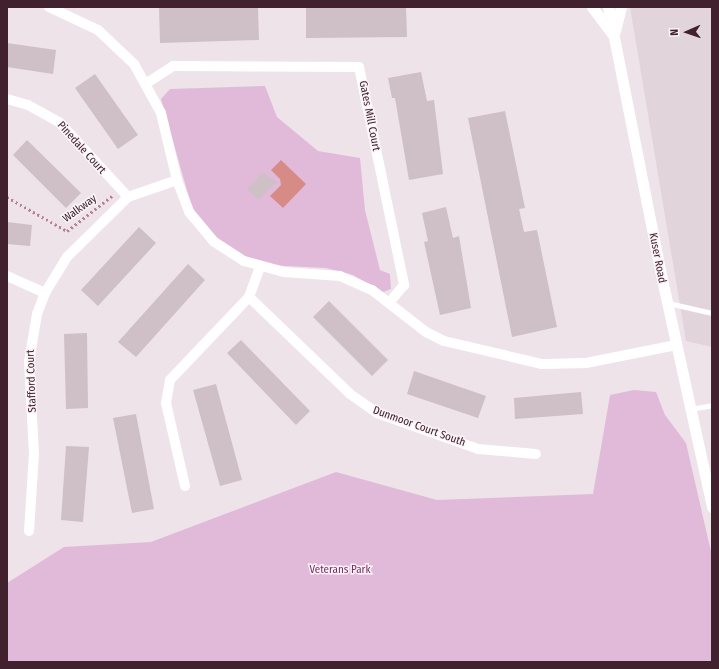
<!DOCTYPE html>
<style>
body{margin:0}
#map{position:relative;width:719px;height:669px;overflow:hidden;background:#eee3e9;font-family:"Fira Sans Condensed",sans-serif}
div>[style]{position:absolute}
[style*='--x']{left:calc(var(--x)*1px);top:calc(var(--y)*1px);width:calc(var(--w)*1px);rotate:calc(var(--a)*1deg)}
.built>*{inset:0;background:#e2d4db}
.green>*{inset:0;background:#e1bada}
.water>*{inset:0;background:#d78b87}
.building>*{inset:0;background:#cfbfc7}
.path>*{height:2.5px;margin-top:-1.25px;transform-origin:0;background:repeating-linear-gradient(90deg,#b48196 0 2px,transparent 0 5px)}
.service>*{height:5px;margin:-2.5px;padding:0 2.5px;transform-origin:2.5px;border-radius:2.5px;background:#fff}
.minor>*{height:10px;margin:-5px;padding:0 5px;transform-origin:5px;border-radius:5px;background:#fff}
.tertiary>*{height:11px;margin:-5.5px;padding:0 5.5px;transform-origin:5.5px;border-radius:5.5px;background:#fff}
span{translate:-50% -50%;white-space:nowrap;text-align:center;line-height:1.15;-webkit-text-stroke:3px #faf4f7;paint-order:stroke}
.street-label{font-size:11px;color:#41212d}
.park-label{font-size:11px;color:#7b2864}
.frame{position:absolute;inset:0;border:8px solid #41212d;pointer-events:none}
.north{position:absolute;left:667px;top:12px;width:40px;height:40px;-webkit-text-stroke:3px #faf4f7;paint-order:stroke;rotate:268deg;font-size:11px;font-weight:700;line-height:16px;text-align:center;color:#41212d}
.north::after{content:'';display:block;margin:auto;width:14px;height:18px;background:#41212d;clip-path:polygon(50% 0,100% 100%,50% 72%,0 100%)}
</style>
<div id="map">
<div class="built">
<i style="clip-path:polygon(630px 7px,712px 7px,712px 347px,686px 341px)"></i>
</div>
<div class="green">
<i style="clip-path:polygon(265px 86px,277px 117px,318px 151px,360px 158px,365px 210px,380px 270px,390px 274px,391px 289px,383px 292px,353px 275px,326px 268px,266px 265px,226px 248px,192px 208px,161px 99px,170px 89px)"></i>
<i style="clip-path:polygon(634px 390px,656px 392px,665px 415px,686px 443px,712px 556px,712px 662px,7px 662px,7px 583px,64px 547px,151px 542px,336px 472px,437px 500px,593px 494px,610px 395px)"></i>
</div>
<div class="water">
<i style="clip-path:polygon(281px 160px,306px 184px,283px 208px,270px 196px,281px 185px,280px 179px,271px 170px)"></i>
</div>
<div class="building">
<i style="clip-path:polygon(159px 7px,258px 7px,259px 40px,160px 43px)"></i>
<i style="clip-path:polygon(306px 7px,406px 7px,407px 37px,306px 38px)"></i>
<i style="clip-path:polygon(7px 43px,56px 50px,53px 74px,7px 67px)"></i>
<i style="clip-path:polygon(421px 72px,427px 101px,434px 100px,443px 174px,409px 180px,395px 98px,392px 98px,388px 78px)"></i>
<i style="clip-path:polygon(95px 74px,138px 135px,118px 149px,75px 88px)"></i>
<i style="clip-path:polygon(505px 111px,525px 208px,519px 209px,524px 232px,537px 230px,557px 327px,512px 337px,468px 118px)"></i>
<i style="clip-path:polygon(27px 140px,81px 193px,66px 208px,13px 155px)"></i>
<i style="clip-path:polygon(263px 172px,277px 182px,258px 200px,247px 189px)"></i>
<i style="clip-path:polygon(446px 207px,453px 238px,459px 236px,471px 308px,440px 315px,424px 242px,428px 241px,422px 213px)"></i>
<i style="clip-path:polygon(7px 222px,32px 225px,30px 246px,7px 244px)"></i>
<i style="clip-path:polygon(139px 227px,156px 243px,98px 306px,81px 290px)"></i>
<i style="clip-path:polygon(188px 264px,205px 280px,136px 357px,118px 342px)"></i>
<i style="clip-path:polygon(329px 301px,388px 360px,372px 376px,313px 317px)"></i>
<i style="clip-path:polygon(87px 333px,88px 408px,66px 409px,64px 334px)"></i>
<i style="clip-path:polygon(241px 340px,310px 411px,296px 425px,227px 353px)"></i>
<i style="clip-path:polygon(414px 371px,486px 396px,478px 418px,407px 394px)"></i>
<i style="clip-path:polygon(216px 384px,242px 480px,220px 486px,193px 390px)"></i>
<i style="clip-path:polygon(581px 392px,583px 414px,515px 419px,514px 398px)"></i>
<i style="clip-path:polygon(136px 414px,154px 509px,132px 513px,113px 418px)"></i>
<i style="clip-path:polygon(66px 446px,89px 447px,83px 522px,61px 520px)"></i>
</div>
<div class="path">
<i style="--x:7;--y:197;--w:69;--a:29.5"></i>
<i style="--x:67;--y:231;--w:58;--a:-38"></i>
</div>
<div class="service">
<i style="--x:668;--y:303;--w:45;--a:12.8"></i>
<i style="--x:690;--y:409;--w:22;--a:-10"></i>
</div>
<div class="minor">
<i style="--x:49;--y:7;--w:54;--a:25.1"></i>
<i style="--x:98;--y:30;--w:50;--a:43.4"></i>
<i style="--x:134;--y:64;--w:56;--a:61.1"></i>
<i style="--x:161;--y:113;--w:69;--a:76.6"></i>
<i style="--x:177;--y:180;--w:34;--a:69"></i>
<i style="--x:189;--y:212;--w:38;--a:50"></i>
<i style="--x:213;--y:241;--w:37;--a:33"></i>
<i style="--x:244;--y:261;--w:41;--a:15.4"></i>
<i style="--x:284;--y:272;--w:56;--a:4.1"></i>
<i style="--x:340;--y:276;--w:35;--a:24"></i>
<i style="--x:372;--y:290;--w:68;--a:37.9"></i>
<i style="--x:426;--y:332;--w:20;--a:27"></i>
<i style="--x:444;--y:341;--w:101;--a:13.2"></i>
<i style="--x:542;--y:364;--w:44;--a:-1.3"></i>
<i style="--x:586;--y:363;--w:92;--a:-11.3"></i>
<i style="--x:147;--y:83;--w:31;--a:-33"></i>
<i style="--x:173;--y:66;--w:186;--a:0.3"></i>
<i style="--x:359;--y:67;--w:223;--a:78.3"></i>
<i style="--x:404;--y:285;--w:23;--a:130"></i>
<i style="--x:7;--y:99;--w:22;--a:16"></i>
<i style="--x:28;--y:105;--w:37;--a:29"></i>
<i style="--x:60;--y:123;--w:100;--a:47.4"></i>
<i style="--x:7;--y:276;--w:42;--a:24.1"></i>
<i style="--x:249;--y:297;--w:140;--a:43.8"></i>
<i style="--x:350;--y:394;--w:33;--a:35"></i>
<i style="--x:377;--y:413;--w:107;--a:19.6"></i>
<i style="--x:478;--y:449;--w:58;--a:4.9"></i>
<i style="--x:185;--y:486;--w:85;--a:-102.9"></i>
<i style="--x:166;--y:403;--w:23;--a:-80"></i>
<i style="--x:170;--y:380;--w:115;--a:-46.4"></i>
<i style="--x:249;--y:297;--w:32;--a:-70"></i>
<i style="--x:29;--y:531;--w:77;--a:-86.3"></i>
<i style="--x:34;--y:454;--w:92;--a:-93.1"></i>
<i style="--x:29;--y:362;--w:49;--a:-80.5"></i>
<i style="--x:37;--y:314;--w:22;--a:-69"></i>
<i style="--x:45;--y:293;--w:42;--a:-58.6"></i>
<i style="--x:67;--y:257;--w:86;--a:-44.5"></i>
<i style="--x:128;--y:197;--w:52;--a:-19.1"></i>
</div>
<div class="tertiary">
<i style="--x:592;--y:7;--w:34;--a:53"></i>
<i style="--x:608;--y:7;--w:268;--a:78.8"></i>
<i style="--x:660;--y:270;--w:243;--a:77.6"></i>
<i style="--x:615;--y:31;--w:25;--a:-76"></i>
</div>
<div class="street-label">
<span style="left:369px;top:116px;rotate:79deg">Gates Mill Court</span>
<span style="left:81px;top:148px;rotate:48deg">Pinedale Court</span>
<span style="left:80px;top:209px;rotate:-36deg">Walkway</span>
<span style="left:657px;top:258px;rotate:79deg">Kuser Road</span>
<span style="left:32px;top:381px;rotate:-92deg">Stafford Court</span>
<span style="left:419px;top:427px;rotate:20deg">Dunmoor Court South</span>
</div>
<div class="park-label">
<span style="left:340px;top:570px">Veterans Park</span>
</div>
<div class="frame"></div>
<div class="north">N</div>
</div>
